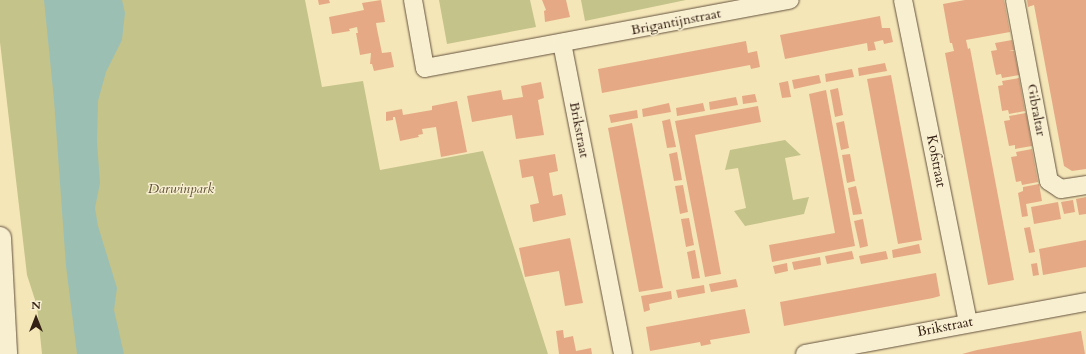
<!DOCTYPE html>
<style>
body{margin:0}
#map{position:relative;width:1086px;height:354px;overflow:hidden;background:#f5e6b8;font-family:Cardo,serif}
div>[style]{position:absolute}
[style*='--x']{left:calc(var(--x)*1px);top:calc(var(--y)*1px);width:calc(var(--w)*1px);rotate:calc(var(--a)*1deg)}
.green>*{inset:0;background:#c4c38a}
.water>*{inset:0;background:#9cbfb3}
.building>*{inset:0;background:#e5aa85}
.roads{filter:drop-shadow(0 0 1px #64523d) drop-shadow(0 0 1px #64523d)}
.street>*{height:18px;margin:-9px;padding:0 9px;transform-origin:9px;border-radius:9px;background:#f8efd1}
.secondary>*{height:22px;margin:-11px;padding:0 11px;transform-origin:11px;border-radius:11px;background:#f8efd1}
span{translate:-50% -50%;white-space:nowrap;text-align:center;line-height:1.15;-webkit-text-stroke:3px #f8efd1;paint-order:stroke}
.street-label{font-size:14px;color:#342014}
.park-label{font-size:14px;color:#5f5137;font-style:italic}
.north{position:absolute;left:16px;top:298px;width:40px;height:40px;-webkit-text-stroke:3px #f8efd1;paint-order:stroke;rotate:0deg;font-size:11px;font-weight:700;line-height:16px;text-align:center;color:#342014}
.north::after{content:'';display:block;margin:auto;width:14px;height:18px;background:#342014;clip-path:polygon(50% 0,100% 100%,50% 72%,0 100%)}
</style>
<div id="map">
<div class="green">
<i style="clip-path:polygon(0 0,305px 0,322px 87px,363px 81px,380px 170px,483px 151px,548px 354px,42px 354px,37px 306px,27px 275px,0 42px)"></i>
<i style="clip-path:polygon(439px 0,530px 0,536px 27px,447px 44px)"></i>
<i style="clip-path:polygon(581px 0,686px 0,585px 21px)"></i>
<i style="clip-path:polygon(785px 140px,801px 155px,785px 158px,793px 200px,809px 197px,804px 214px,745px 226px,734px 211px,746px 208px,738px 168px,725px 170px,730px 150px)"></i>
</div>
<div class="water">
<i style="clip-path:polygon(44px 0,122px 0,125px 13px,122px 40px,106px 72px,98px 101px,97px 142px,100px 183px,95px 208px,98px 226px,117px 288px,114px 310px,124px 354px,77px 354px,66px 266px,54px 100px)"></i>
</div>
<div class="building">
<i style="clip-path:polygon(318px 0,329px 0,330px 3px,319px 5px)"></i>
<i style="clip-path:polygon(381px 0,385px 22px,376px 23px,377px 29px,382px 53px,391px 52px,394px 67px,374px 71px,372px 64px,370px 64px,371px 53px,360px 55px,356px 33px,358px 33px,357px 27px,349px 29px,350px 31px,332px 34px,329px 17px,364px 10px,362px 3px)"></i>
<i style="clip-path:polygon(542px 0,566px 0,570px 17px,545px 22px,544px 11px,546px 10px)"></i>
<i style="clip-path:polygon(965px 0,1004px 0,1010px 32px,966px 40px,968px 49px,970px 48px,1014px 280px,988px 285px,945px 53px,954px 51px,952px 43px,950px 43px,943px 4px)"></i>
<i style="clip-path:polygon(1027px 0,1086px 0,1086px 169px,1072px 171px,1064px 166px,1034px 5px,1028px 7px)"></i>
<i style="clip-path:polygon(880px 16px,882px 28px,890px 28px,893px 42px,884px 44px,883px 40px,874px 42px,876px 50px,868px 51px,867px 43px,785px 59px,780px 35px)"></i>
<i style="clip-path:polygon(1012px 40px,1014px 50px,1009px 51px,1014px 51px,1019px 75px,1002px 78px,1001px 74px,996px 75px,991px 51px,997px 50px,995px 43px)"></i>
<i style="clip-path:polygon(746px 41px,748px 53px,757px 51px,760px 67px,751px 69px,750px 65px,602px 93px,598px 69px)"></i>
<i style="clip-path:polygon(885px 63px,887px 71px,859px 76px,858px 68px)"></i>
<i style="clip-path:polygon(852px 69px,854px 77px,826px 82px,825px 74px)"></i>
<i style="clip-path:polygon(819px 75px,821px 83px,794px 89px,792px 80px)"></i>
<i style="clip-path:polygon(891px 75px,922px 240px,898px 244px,867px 79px)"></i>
<i style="clip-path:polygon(1019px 78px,1025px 111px,1009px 114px,1008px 110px,1002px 111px,998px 86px,1003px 85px,1002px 81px)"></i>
<i style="clip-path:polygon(788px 81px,791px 97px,782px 98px,779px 83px)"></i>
<i style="clip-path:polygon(541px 82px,544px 98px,538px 100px,544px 135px,516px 139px,512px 115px,472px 122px,467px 96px,501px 90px,503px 100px,523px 97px,521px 86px)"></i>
<i style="clip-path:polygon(838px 88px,843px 115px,835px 117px,830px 90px)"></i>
<i style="clip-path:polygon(826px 90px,855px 246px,772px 262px,769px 245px,835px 233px,809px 94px)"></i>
<i style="clip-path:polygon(755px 94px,757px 102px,743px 104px,742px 96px)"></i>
<i style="clip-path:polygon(736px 97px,738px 105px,710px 110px,709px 102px)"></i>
<i style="clip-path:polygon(457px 101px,467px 152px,441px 157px,436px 127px,422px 129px,423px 134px,418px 135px,419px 137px,400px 141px,395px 117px,393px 117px,393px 120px,386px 121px,386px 112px,402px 109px,403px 115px,432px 110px,432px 106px)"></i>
<i style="clip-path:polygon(669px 103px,671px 112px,643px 117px,642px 109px)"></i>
<i style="clip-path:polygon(703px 103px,705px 111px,677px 116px,676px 108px)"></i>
<i style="clip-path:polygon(758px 106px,761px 122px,695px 135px,721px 274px,705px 277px,675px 121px)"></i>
<i style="clip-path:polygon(637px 110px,638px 118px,611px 123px,609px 115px)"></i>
<i style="clip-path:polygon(1026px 113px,1032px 146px,1015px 149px,1015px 145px,1009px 146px,1004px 121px,1010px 120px,1009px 116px)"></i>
<i style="clip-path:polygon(670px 119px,676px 147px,667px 148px,662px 121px)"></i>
<i style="clip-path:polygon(844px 121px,849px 148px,841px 150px,836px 123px)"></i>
<i style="clip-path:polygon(632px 123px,663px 288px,639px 292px,608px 128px)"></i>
<i style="clip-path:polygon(1032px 149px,1038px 182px,1022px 185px,1021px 181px,1016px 182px,1011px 157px,1017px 156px,1016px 152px)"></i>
<i style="clip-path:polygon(677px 152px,682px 180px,674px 181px,669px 154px)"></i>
<i style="clip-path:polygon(555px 154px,558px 171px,549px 173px,553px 196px,562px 194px,566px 215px,533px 222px,530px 205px,539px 203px,533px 176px,522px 178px,519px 160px)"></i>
<i style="clip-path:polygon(850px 154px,855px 181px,847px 183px,842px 155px)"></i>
<i style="clip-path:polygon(1039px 184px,1042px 201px,1026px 204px,1028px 216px,1022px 217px,1018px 193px,1023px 191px,1023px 187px)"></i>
<i style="clip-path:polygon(683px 185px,688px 212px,680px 214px,675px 186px)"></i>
<i style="clip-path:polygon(856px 186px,862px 214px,853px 215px,848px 188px)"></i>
<i style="clip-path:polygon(1086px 197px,1086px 214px,1079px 215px,1076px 199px)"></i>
<i style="clip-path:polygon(1073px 200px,1075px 212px,1064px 214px,1061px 202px)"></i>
<i style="clip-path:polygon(1058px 202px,1061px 219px,1034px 224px,1031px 207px)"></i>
<i style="clip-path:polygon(689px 218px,694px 245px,686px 247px,681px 219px)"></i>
<i style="clip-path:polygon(863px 219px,868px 246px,860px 248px,854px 221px)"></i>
<i style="clip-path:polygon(1030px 227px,1035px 252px,1029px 253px,1024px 228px)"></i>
<i style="clip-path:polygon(570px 238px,583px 303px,565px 306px,559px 271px,525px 277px,519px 248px)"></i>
<i style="clip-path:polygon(1086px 240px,1086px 267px,1043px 275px,1039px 249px)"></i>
<i style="clip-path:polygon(919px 244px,921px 253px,893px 258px,892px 250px)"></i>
<i style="clip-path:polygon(695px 250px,700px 278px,692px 279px,687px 252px)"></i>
<i style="clip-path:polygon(852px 251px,854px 259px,827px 264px,825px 256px)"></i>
<i style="clip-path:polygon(886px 251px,888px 259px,861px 264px,859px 256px)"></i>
<i style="clip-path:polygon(820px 257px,821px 265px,794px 270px,792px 262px)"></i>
<i style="clip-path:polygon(787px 263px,788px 271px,775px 274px,773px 266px)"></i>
<i style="clip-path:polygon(1037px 263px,1039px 275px,1033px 276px,1031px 264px)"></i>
<i style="clip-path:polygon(936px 273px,940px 296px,933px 298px,784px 326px,780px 302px)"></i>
<i style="clip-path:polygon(736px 279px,738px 287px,711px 292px,709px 284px)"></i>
<i style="clip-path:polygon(704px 285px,705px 293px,678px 298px,676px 290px)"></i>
<i style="clip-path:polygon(671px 291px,672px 299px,649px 304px,650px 310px,644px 312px,641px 296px)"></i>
<i style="clip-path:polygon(745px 309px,750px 333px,710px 340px,711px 344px,701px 346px,700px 342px,650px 351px,646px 327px)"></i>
<i style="clip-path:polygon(563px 330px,564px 338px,573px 336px,576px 351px,591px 348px,592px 354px,559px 354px,556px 331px)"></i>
<i style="clip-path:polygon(1081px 331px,1085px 354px,962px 354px,977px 350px)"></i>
</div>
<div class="roads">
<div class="street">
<i style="--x:413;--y:0;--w:69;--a:80"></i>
<i style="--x:425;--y:68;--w:371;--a:-10.6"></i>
<i style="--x:903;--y:0;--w:328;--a:78.6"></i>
<i style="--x:1015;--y:0;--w:184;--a:79.4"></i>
<i style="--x:1049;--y:181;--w:14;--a:34"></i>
<i style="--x:1061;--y:189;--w:25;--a:-9"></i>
<i style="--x:562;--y:43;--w:317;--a:78.9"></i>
<i style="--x:805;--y:354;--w:286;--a:-10.5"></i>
</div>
<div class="secondary">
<i style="--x:0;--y:238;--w:116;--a:87"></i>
</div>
</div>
<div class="street-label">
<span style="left:676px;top:22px;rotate:-11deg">Brigantijnstraat</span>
<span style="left:1036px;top:110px;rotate:79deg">Gibraltar</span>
<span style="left:579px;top:130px;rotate:79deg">Brikstraat</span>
<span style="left:936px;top:161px;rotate:79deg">Kofstraat</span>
<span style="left:945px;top:327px;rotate:-11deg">Brikstraat</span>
</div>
<div class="park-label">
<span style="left:181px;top:189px">Darwinpark</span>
</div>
<div class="north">N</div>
</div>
